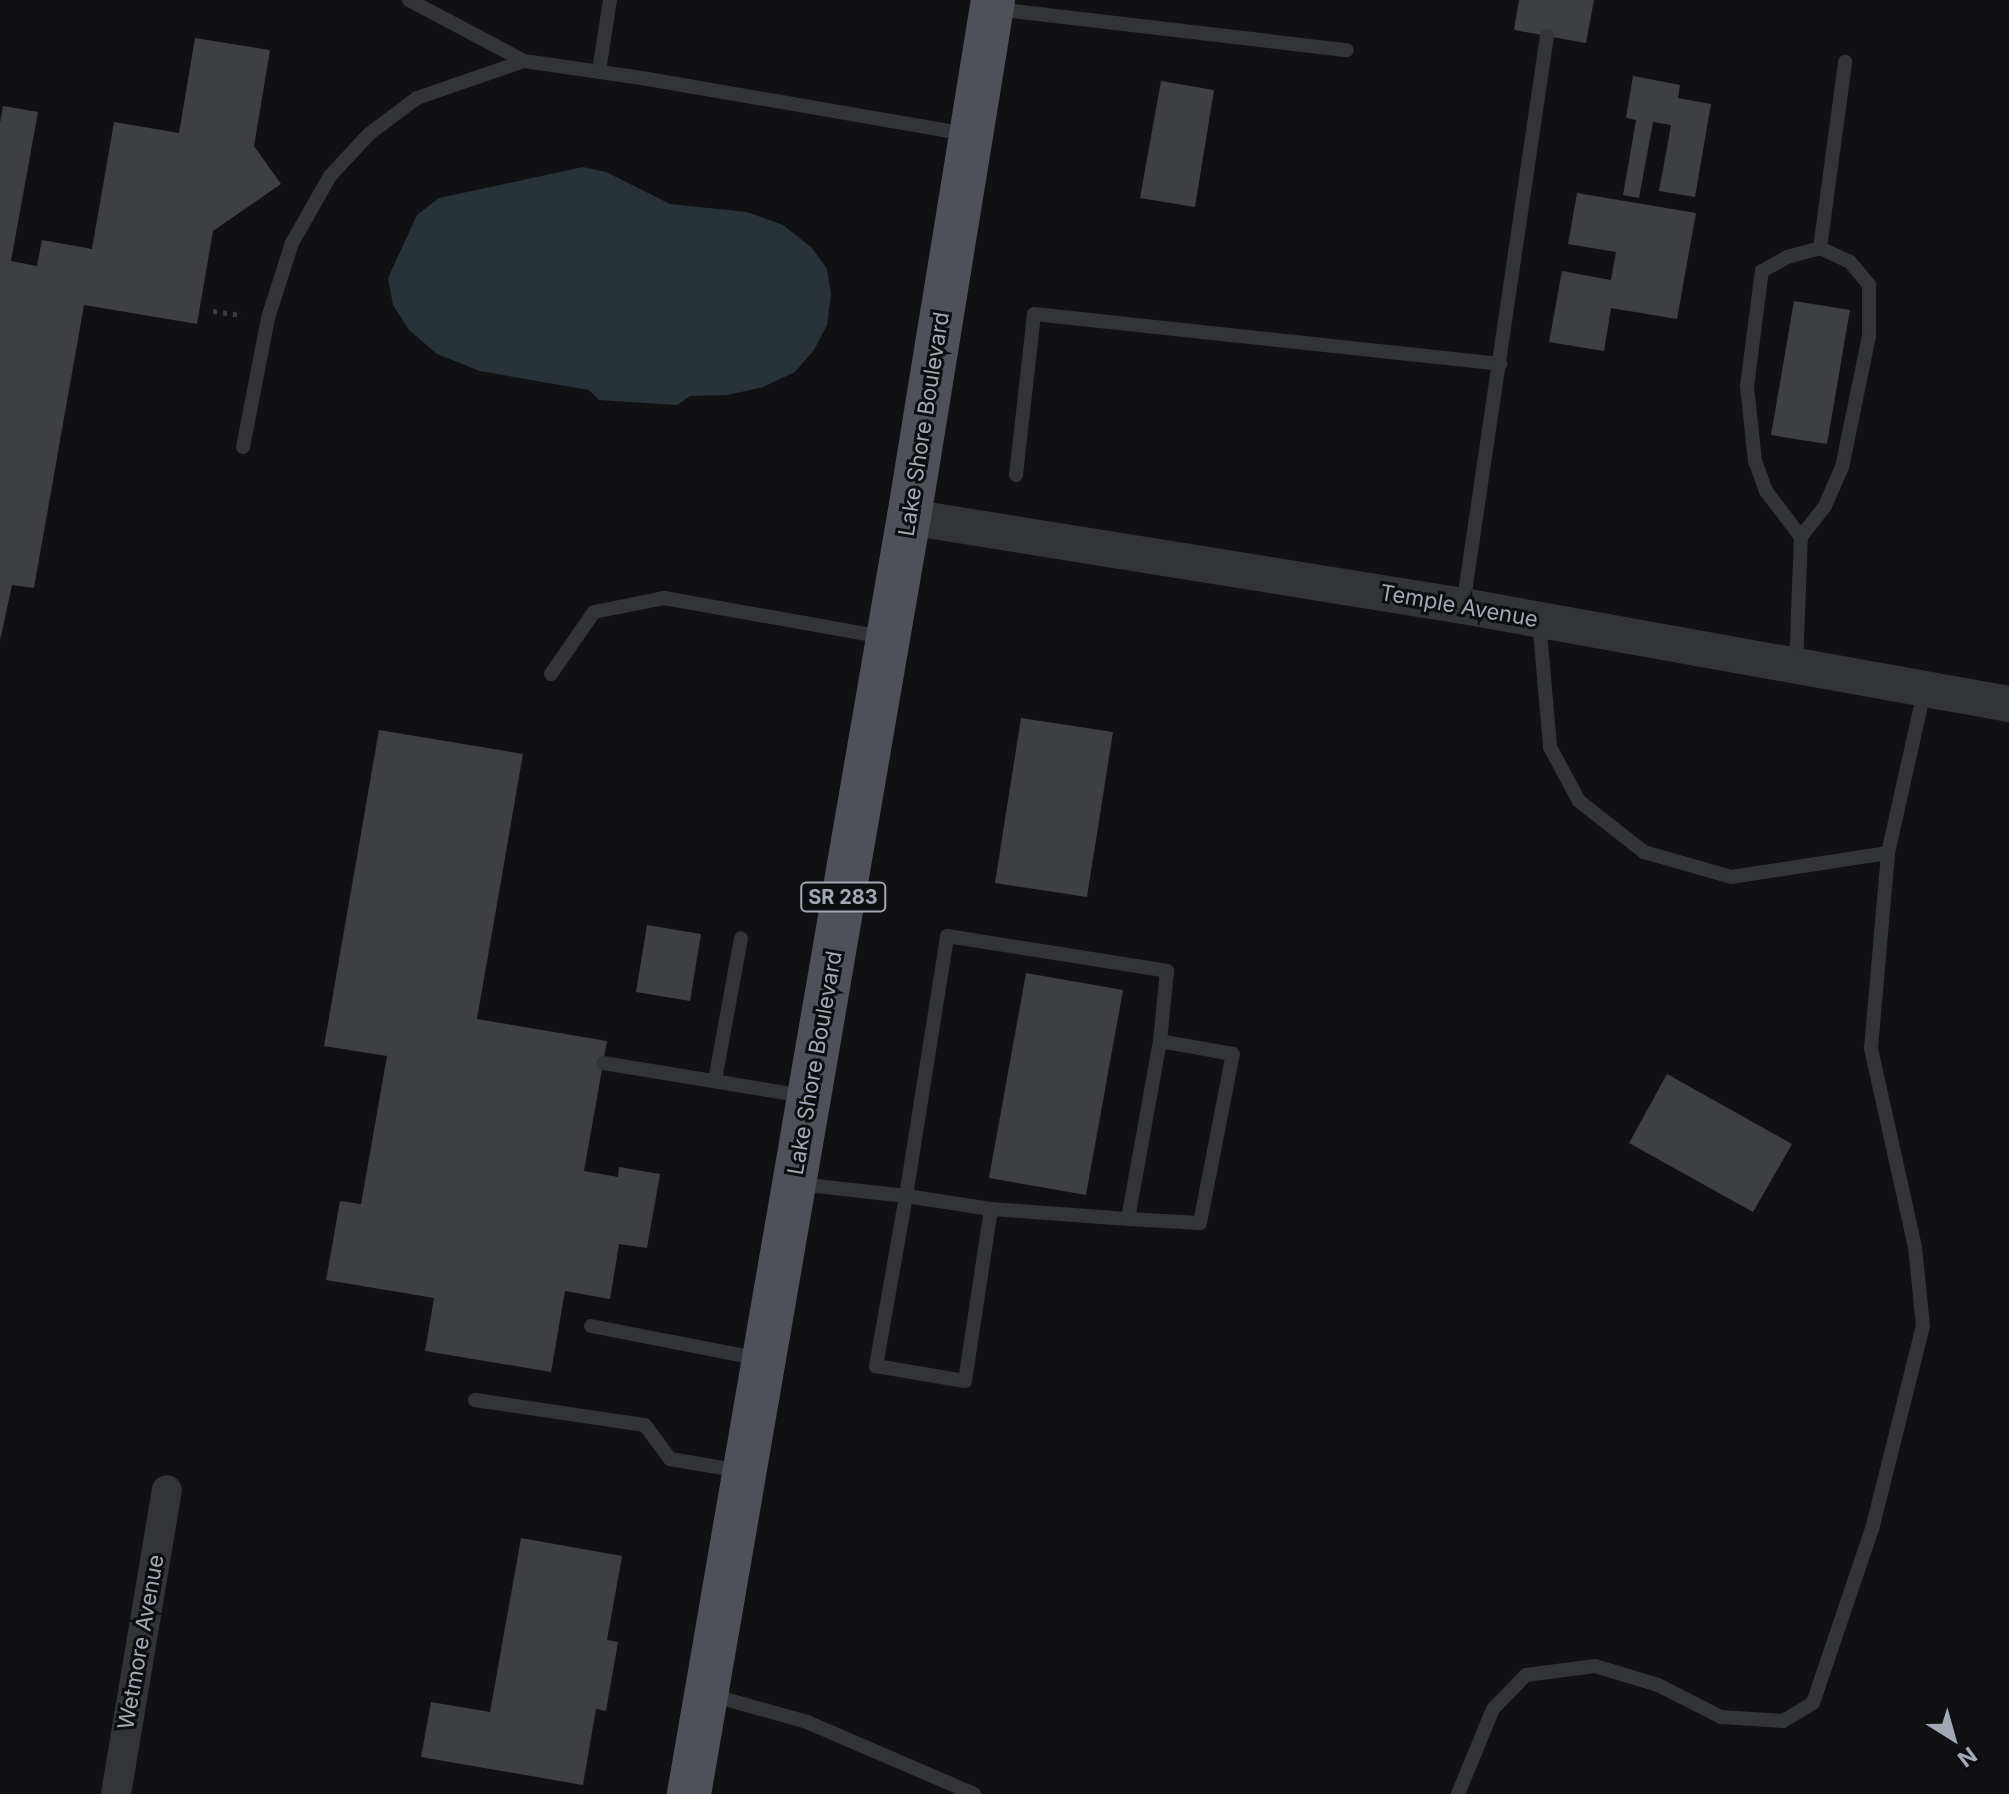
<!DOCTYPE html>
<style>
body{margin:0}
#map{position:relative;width:2009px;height:1794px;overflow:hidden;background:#111113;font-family:Inter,sans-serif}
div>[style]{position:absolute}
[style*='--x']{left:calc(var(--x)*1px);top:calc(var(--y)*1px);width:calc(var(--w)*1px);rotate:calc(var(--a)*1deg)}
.water>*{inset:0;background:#283237}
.building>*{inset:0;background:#3d3f43}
.path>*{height:5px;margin-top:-2.5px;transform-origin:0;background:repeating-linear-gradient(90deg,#383b3f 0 4px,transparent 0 10px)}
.service>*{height:14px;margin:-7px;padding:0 7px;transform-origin:7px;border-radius:7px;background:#323438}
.minor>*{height:30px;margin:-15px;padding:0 15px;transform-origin:15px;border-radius:15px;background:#323438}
.tertiary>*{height:36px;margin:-18px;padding:0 18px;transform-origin:18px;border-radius:18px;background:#323438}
.primary>*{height:44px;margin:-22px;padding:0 22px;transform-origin:22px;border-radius:22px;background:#4e5157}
span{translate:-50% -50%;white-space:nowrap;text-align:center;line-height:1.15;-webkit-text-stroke:6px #0c0d0e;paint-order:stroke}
.shield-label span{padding:2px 6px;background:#0c0d0e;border:2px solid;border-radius:6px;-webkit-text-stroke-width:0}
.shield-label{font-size:20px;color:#a2a9b4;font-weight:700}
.street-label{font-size:22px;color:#a2a9b4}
.north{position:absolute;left:1913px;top:1698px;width:80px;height:80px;-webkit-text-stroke:6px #0c0d0e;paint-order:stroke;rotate:143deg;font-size:22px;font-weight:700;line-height:32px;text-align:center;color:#a2a9b4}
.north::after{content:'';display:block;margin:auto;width:28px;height:36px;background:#a2a9b4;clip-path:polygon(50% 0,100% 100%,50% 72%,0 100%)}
</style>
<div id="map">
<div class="water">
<i style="clip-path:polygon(583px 167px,606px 172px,670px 204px,747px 212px,783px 225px,812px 248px,827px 269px,831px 294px,827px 325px,814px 350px,795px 372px,763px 387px,728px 395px,690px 396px,677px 405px,599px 400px,589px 390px,480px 371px,437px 354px,409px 330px,393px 305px,388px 278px,417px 215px,439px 198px)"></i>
</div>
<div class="building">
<i style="clip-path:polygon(1519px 0,1594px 0,1586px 43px,1514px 30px)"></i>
<i style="clip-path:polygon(195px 38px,270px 50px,254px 146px,281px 184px,213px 231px,197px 324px,84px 305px,34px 588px,12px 585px,0 641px,0 123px,3px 106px,38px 112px,11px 261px,37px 266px,42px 240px,92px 249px,114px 122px,179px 133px)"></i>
<i style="clip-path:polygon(1633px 76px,1680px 85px,1678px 98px,1711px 104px,1695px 197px,1659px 191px,1671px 125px,1653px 122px,1639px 198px,1623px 195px,1636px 120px,1626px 118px)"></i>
<i style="clip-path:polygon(1161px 81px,1214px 90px,1195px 207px,1140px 198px)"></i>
<i style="clip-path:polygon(1577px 193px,1696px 213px,1677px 319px,1611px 308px,1604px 351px,1549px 342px,1562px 271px,1611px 280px,1616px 252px,1568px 244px)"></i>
<i style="clip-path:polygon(1794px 301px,1850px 310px,1827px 444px,1771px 435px)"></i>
<i style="clip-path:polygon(1021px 718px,1113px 732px,1087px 897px,995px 883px)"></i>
<i style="clip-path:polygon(379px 730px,523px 754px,477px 1019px,607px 1041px,584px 1171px,618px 1177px,619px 1167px,660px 1174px,647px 1248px,619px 1244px,610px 1299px,565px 1291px,551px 1372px,425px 1351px,434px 1298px,326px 1280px,340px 1201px,361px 1204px,387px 1056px,324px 1046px)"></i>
<i style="clip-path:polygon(647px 925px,701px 934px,690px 1001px,636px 992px)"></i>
<i style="clip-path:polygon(1026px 973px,1123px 990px,1086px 1195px,989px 1178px)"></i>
<i style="clip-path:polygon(1667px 1074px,1792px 1144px,1753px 1212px,1629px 1143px)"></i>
<i style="clip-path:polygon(521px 1538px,622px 1556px,607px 1640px,618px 1642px,606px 1711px,596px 1709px,583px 1785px,421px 1757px,431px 1702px,490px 1712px)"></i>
</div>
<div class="path">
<i style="--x:213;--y:311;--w:30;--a:8"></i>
</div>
<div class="service">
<i style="--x:409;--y:0;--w:130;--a:27.9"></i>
<i style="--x:524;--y:61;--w:119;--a:8.2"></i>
<i style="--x:642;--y:78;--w:330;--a:9.8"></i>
<i style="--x:996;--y:9;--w:353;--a:6.7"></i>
<i style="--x:599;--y:71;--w:72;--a:-81.2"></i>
<i style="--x:1820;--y:248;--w:188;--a:-82.3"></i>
<i style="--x:243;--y:447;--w:131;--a:-79"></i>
<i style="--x:268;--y:318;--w:79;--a:-72.3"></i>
<i style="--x:292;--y:243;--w:77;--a:-60.4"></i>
<i style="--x:330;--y:176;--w:57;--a:-47.1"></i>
<i style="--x:369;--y:134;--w:60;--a:-36.9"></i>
<i style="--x:417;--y:98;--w:113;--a:-19.1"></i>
<i style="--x:1016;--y:475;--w:162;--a:-83.6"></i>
<i style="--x:1034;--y:314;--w:469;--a:6.1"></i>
<i style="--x:1463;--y:606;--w:576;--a:-81.62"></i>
<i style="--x:1539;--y:620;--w:127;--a:85"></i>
<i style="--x:1550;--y:747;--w:61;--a:61.8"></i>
<i style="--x:1579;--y:801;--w:83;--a:38.1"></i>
<i style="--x:1644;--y:852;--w:91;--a:16"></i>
<i style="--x:1731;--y:877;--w:159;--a:-8.7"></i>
<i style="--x:1796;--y:665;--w:128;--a:-87.8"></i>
<i style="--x:1801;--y:537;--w:58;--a:-127.3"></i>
<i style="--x:1766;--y:491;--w:32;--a:-110"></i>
<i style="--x:1755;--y:461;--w:75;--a:-96.1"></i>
<i style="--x:1747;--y:386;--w:116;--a:-82.6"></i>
<i style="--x:1762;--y:271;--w:29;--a:-29"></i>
<i style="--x:1787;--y:257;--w:34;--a:-15"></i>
<i style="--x:1820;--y:248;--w:33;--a:25"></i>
<i style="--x:1850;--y:262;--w:30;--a:50"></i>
<i style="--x:1869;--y:285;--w:51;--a:90"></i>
<i style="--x:1869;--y:336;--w:134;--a:101.6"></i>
<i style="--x:1842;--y:467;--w:43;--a:113.6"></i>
<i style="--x:1825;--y:506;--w:39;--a:128"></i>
<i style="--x:551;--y:674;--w:75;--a:-55.3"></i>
<i style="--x:594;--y:612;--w:71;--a:-11.3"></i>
<i style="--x:664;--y:598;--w:222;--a:10.1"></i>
<i style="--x:603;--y:1063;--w:205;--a:9.3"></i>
<i style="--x:715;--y:1080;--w:144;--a:-79.6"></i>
<i style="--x:798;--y:1184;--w:109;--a:6.3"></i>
<i style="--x:906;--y:1196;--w:263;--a:-81"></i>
<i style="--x:947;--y:936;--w:223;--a:9"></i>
<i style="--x:1167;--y:971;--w:70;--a:95.7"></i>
<i style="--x:1160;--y:1041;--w:181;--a:100.2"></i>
<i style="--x:1128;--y:1219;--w:137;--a:-175.8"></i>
<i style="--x:991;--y:1209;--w:86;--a:-171.3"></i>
<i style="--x:906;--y:1196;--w:173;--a:100"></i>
<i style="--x:876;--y:1366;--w:90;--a:9.6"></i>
<i style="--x:965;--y:1381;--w:174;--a:-81.4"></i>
<i style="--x:1128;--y:1219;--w:72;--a:3.2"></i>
<i style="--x:1200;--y:1223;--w:172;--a:-79"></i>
<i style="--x:1233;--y:1054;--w:74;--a:-169.9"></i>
<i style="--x:591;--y:1326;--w:172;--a:11"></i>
<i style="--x:475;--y:1400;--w:172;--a:8.4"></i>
<i style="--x:645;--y:1425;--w:42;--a:53.7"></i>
<i style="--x:670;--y:1459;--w:72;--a:9.6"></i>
<i style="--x:711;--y:1695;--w:100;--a:15.7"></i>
<i style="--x:807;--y:1722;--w:182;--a:23.3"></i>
<i style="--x:1458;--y:1794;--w:92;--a:-67.6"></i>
<i style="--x:1493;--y:1709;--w:47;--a:-45.9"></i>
<i style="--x:1526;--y:1675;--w:70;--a:-7.4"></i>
<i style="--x:1595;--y:1666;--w:66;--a:16.8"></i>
<i style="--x:1658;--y:1685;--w:71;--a:26.9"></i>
<i style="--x:1721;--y:1717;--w:62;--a:3.7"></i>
<i style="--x:1783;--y:1721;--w:35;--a:-31"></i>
<i style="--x:1813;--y:1703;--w:184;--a:-71.3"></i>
<i style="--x:1872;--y:1529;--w:209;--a:-75.9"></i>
<i style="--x:1923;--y:1326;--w:79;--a:-95.8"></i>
<i style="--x:1915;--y:1247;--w:204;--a:-102.5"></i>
<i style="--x:1871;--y:1048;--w:196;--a:-85"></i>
<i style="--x:1888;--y:853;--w:169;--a:-77.4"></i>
</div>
<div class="minor">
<i style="--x:116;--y:1794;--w:308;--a:-80.5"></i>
</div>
<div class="tertiary">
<i style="--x:909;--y:517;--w:561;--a:9.13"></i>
<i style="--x:1463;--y:606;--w:555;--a:10.18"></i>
</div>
<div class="primary">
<i style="--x:689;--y:1794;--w:1296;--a:-80.23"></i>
<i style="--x:909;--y:517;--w:524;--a:-80.77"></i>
</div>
<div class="shield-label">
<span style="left:843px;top:897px">SR 283</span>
</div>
<div class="street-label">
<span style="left:924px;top:424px;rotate:-81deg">Lake Shore Boulevard</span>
<span style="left:1459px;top:606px;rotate:10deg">Temple Avenue</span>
<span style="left:815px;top:1063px;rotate:-80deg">Lake Shore Boulevard</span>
<span style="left:141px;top:1642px;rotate:-80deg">Wetmore Avenue</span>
</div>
<div class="north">N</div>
</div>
